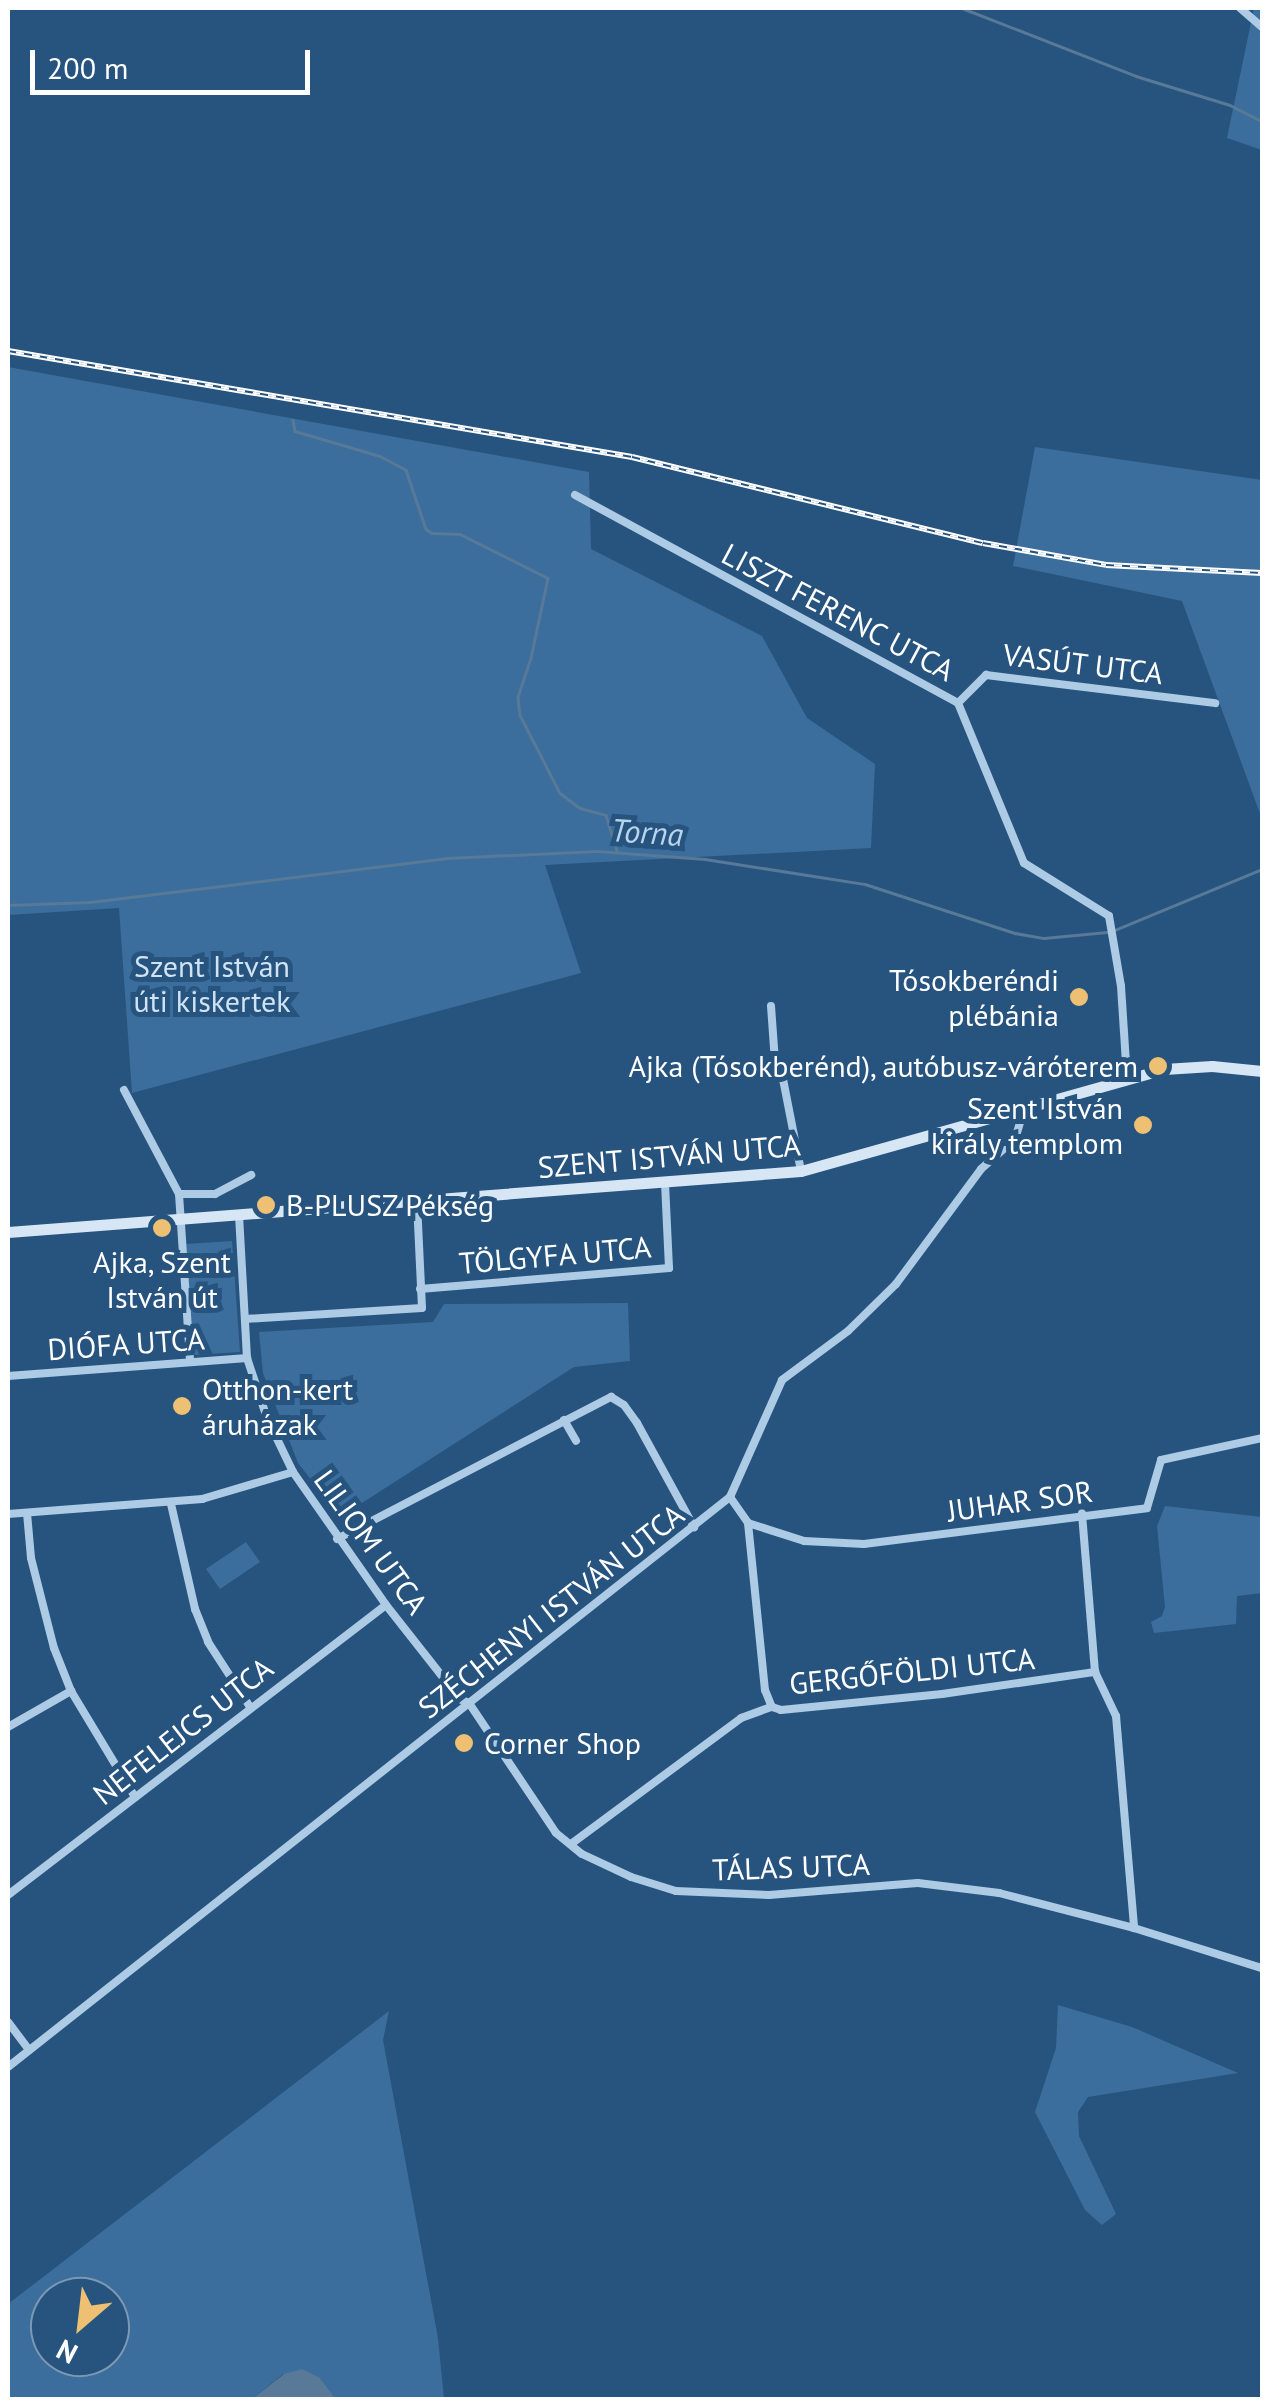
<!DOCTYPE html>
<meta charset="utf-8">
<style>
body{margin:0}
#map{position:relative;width:1270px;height:2407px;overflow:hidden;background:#27547f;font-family:"PT Sans",sans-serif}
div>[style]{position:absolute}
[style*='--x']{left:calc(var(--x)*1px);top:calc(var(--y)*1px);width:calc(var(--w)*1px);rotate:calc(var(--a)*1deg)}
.green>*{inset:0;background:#3b6e9c}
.water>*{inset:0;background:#587997}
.stream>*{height:2.5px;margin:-1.25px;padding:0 1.25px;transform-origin:1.25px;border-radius:1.25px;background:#587997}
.street>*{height:8px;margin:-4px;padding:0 4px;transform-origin:4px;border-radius:4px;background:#adcbe5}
.secondary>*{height:11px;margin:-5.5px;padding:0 5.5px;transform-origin:5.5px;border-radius:5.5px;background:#d6e6f5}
.rail>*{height:6px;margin-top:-3px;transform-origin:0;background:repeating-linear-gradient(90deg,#27547f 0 8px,#fff 0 16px);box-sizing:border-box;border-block:2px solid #fff}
.dots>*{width:28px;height:28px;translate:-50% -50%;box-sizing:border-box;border:5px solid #27547f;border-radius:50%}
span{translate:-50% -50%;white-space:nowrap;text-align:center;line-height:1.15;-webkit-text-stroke:10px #27547f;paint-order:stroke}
.street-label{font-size:30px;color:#fff}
.park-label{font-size:30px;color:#d0e3f4}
.poi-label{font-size:30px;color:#fff}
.right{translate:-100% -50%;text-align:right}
.left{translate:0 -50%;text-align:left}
.water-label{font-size:32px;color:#b8d5ed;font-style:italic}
.frame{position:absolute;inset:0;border:10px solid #fff;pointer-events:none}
.north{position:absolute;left:30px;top:2277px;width:100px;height:100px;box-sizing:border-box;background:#27547f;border:2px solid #7d98b2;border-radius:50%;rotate:208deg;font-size:28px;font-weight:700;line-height:40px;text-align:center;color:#fff}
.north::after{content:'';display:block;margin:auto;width:35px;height:45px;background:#eec073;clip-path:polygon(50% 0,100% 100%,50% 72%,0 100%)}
.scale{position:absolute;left:30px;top:50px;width:280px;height:45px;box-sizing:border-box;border:5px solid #fff;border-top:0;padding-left:12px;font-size:30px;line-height:35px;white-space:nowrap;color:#fff;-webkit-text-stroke:8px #27547f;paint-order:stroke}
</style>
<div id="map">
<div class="green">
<i style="clip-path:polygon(1254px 8px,1262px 8px,1262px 150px,1227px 138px)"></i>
<i style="clip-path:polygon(8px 367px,589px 472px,591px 549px,762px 636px,807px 718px,875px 764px,871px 848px,545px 865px,581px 973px,132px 1093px,119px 908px,8px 915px)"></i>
<i style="clip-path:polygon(1035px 447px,1262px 480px,1262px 819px,1182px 601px,1013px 566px)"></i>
<i style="clip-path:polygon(232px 1241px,240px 1352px,193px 1355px,186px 1244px)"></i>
<i style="clip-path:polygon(628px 1303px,630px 1361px,574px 1367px,340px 1517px,298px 1463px,263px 1373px,259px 1332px,433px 1322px,444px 1304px)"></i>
<i style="clip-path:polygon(1165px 1506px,1262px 1517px,1262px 1593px,1237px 1596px,1236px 1624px,1154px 1633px,1151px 1622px,1162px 1616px,1165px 1607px,1157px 1526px)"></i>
<i style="clip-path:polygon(246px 1542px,260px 1562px,220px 1589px,206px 1569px)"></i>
<i style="clip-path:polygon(1058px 2005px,1132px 2027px,1238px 2073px,1088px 2097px,1078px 2112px,1079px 2136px,1116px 2214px,1102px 2225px,1085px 2210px,1035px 2112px,1056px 2048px)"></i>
<i style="clip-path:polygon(evenodd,389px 2011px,383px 2040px,438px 2338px,444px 2399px,336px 2399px,320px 2378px,283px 2374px,252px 2399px,8px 2400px,8px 2304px,389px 2011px,50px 2297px,110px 2297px,110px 2357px,50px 2357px,50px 2297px)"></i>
</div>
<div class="water">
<i style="clip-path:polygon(302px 2369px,320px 2378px,336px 2399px,252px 2399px,284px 2374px)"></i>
</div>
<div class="stream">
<i style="--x:962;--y:8;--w:187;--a:21.3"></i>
<i style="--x:1136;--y:76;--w:98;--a:17.1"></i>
<i style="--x:1230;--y:105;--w:36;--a:27"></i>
<i style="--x:293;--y:420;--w:11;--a:80"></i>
<i style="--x:295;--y:431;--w:89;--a:16.4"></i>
<i style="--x:380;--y:456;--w:30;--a:28"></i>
<i style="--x:406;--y:470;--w:62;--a:71.3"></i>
<i style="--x:426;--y:529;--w:7;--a:34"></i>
<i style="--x:432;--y:533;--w:28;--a:2"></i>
<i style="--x:460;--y:534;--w:98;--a:26.6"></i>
<i style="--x:548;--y:578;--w:82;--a:102"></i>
<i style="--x:531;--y:658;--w:41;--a:108.4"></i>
<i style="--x:518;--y:697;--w:18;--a:84"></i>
<i style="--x:520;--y:715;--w:88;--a:62.9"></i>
<i style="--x:560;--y:793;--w:25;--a:37"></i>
<i style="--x:580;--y:808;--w:27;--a:15"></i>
<i style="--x:606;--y:815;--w:38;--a:73"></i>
<i style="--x:8;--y:905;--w:82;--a:-2.1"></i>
<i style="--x:90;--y:902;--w:360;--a:-7"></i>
<i style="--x:447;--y:858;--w:150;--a:-2.7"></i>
<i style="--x:597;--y:851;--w:108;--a:4.2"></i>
<i style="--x:705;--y:859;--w:162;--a:8.9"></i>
<i style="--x:865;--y:884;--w:158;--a:18.1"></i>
<i style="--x:1015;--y:933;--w:29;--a:10"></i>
<i style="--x:1044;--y:938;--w:63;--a:-5.4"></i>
<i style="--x:1115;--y:930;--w:159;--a:-22.5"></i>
</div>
<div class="street">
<i style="--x:1240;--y:8;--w:29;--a:41"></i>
<i style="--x:575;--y:495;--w:436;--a:28.5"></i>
<i style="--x:958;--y:703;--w:173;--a:67.6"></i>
<i style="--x:1024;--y:863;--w:100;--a:31.9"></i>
<i style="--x:1109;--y:916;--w:71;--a:80.3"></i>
<i style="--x:1121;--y:986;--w:93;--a:86.3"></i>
<i style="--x:958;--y:703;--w:40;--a:-45"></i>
<i style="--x:986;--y:675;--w:231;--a:7"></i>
<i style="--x:771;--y:1006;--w:56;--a:85.9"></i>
<i style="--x:775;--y:1062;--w:14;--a:60"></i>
<i style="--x:782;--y:1074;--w:99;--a:78.9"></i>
<i style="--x:124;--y:1090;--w:118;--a:62.1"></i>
<i style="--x:179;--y:1194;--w:167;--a:86.2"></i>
<i style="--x:179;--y:1194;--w:36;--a:0"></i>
<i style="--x:215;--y:1194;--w:41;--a:-27.8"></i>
<i style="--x:239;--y:1215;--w:143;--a:86.8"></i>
<i style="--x:247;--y:1358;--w:63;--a:71.6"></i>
<i style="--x:267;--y:1418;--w:60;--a:64.3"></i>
<i style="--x:293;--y:1472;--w:162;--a:55"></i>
<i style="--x:386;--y:1605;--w:120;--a:51.8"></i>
<i style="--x:460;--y:1699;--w:10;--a:24"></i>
<i style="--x:469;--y:1703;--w:156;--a:56.2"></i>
<i style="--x:556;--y:1833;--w:33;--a:39"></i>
<i style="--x:582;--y:1854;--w:54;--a:25.1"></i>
<i style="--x:631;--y:1877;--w:47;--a:17.3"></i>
<i style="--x:676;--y:1891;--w:93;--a:2.5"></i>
<i style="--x:769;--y:1895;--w:149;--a:-4.6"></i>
<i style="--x:918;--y:1883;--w:82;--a:7"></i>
<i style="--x:999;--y:1893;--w:139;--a:14.5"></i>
<i style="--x:420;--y:1289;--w:250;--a:-4.8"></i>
<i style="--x:669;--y:1268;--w:84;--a:-92.7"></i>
<i style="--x:245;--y:1319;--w:177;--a:-3.6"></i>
<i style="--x:422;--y:1308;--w:106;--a:-92.7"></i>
<i style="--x:8;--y:1376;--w:240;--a:-4.3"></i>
<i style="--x:564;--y:1420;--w:24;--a:60"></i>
<i style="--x:730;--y:1497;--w:32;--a:55"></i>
<i style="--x:748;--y:1523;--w:168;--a:84.2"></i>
<i style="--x:765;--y:1690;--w:18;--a:68"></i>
<i style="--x:772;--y:1707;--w:9;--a:18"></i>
<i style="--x:781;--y:1710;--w:162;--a:-5.7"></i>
<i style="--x:942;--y:1694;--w:155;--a:-8.2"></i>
<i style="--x:1095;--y:1672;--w:159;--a:-94.7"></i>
<i style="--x:171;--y:1504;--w:108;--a:77.1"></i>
<i style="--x:195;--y:1609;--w:35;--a:68"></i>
<i style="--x:208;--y:1642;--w:77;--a:57.1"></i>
<i style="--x:27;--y:1513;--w:45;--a:84.9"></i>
<i style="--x:31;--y:1558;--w:93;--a:75.7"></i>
<i style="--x:54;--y:1648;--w:46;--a:68.4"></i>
<i style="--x:71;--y:1691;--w:124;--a:58.9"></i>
<i style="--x:8;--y:1514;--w:195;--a:-4.4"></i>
<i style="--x:202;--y:1499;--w:95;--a:-16.5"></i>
<i style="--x:748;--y:1523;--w:59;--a:17.8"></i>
<i style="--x:804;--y:1541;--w:60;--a:2.9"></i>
<i style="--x:864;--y:1544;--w:285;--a:-7.2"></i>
<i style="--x:1147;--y:1508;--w:50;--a:-73.7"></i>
<i style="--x:1161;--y:1460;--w:103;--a:-12.3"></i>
<i style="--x:337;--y:1539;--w:309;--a:-27.4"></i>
<i style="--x:611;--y:1397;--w:15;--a:32"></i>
<i style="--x:624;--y:1405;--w:22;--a:54"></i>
<i style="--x:637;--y:1423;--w:119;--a:61.3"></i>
<i style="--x:1095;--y:1672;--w:49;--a:64.5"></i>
<i style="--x:1116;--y:1716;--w:213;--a:85.1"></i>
<i style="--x:1134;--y:1928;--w:134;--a:17.4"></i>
<i style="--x:8;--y:1727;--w:73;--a:-29.7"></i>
<i style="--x:571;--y:1844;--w:212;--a:-36.5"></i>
<i style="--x:741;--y:1718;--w:33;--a:-20"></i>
<i style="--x:8;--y:1895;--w:476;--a:-37.5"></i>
<i style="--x:8;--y:2022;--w:35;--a:53"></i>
<i style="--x:8;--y:2067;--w:920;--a:-38.29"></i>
<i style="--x:730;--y:1497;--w:128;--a:-66"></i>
<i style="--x:782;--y:1380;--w:82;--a:-36.6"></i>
<i style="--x:848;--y:1331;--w:67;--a:-44.4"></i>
<i style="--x:896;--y:1284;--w:143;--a:-53.5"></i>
<i style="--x:981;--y:1169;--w:45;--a:-41.4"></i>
<i style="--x:1015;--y:1139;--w:31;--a:-73"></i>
</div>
<div class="secondary">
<i style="--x:8;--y:1232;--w:795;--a:-4.4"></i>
<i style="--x:801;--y:1171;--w:377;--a:-15.7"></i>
<i style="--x:1164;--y:1069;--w:48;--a:-3.6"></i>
<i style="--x:1212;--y:1066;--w:50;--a:5.7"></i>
</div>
<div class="rail">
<i style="--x:8;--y:351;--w:633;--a:9.64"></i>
<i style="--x:632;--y:457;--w:361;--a:13.8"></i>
<i style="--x:983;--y:543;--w:125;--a:10.1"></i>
<i style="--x:1106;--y:565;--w:156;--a:2.9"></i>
</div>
<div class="dots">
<i style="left:1079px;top:997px;background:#eec073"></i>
<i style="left:1158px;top:1066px;background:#eec073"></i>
<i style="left:1143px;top:1125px;background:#eec073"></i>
<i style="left:266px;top:1205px;background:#eec073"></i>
<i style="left:162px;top:1228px;background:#eec073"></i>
<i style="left:182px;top:1406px;background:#eec073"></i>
<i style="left:464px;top:1743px;background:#eec073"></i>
</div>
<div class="street-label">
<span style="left:838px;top:612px;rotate:28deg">LISZT FERENC UTCA</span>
<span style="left:1083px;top:664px;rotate:7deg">VASÚT UTCA</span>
<span style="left:669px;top:1156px;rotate:-5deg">SZENT ISTVÁN UTCA</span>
<span style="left:555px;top:1255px;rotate:-5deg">TÖLGYFA UTCA</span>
<span style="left:126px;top:1344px;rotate:-4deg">DIÓFA UTCA</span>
<span style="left:1020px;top:1501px;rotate:-8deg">JUHAR SOR</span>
<span style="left:371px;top:1542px;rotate:54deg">LILIOM UTCA</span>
<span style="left:551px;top:1611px;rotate:-38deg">SZÉCHENYI ISTVÁN UTCA</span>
<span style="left:912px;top:1671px;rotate:-6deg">GERGŐFÖLDI UTCA</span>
<span style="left:183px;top:1731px;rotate:-38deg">NEFELEJCS UTCA</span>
<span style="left:791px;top:1867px;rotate:-2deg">TÁLAS UTCA</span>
</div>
<div class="park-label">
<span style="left:212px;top:983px">Szent István<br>úti kiskertek</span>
</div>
<div class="poi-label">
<span class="right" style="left:1059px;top:997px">Tósokberéndi<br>plébánia</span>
<span class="right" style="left:1138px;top:1066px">Ajka (Tósokberénd), autóbusz-váróterem</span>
<span class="right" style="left:1123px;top:1125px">Szent István<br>király templom</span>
<span class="left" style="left:286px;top:1205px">B-PLUSZ Pékség</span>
<span style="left:162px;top:1279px">Ajka, Szent<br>István út</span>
<span class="left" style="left:202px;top:1406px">Otthon-kert<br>áruházak</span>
<span class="left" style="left:484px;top:1743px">Corner Shop</span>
</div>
<div class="water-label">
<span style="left:647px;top:832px;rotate:4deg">Torna</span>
</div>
<div class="frame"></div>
<div class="north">N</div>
<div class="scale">200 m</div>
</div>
